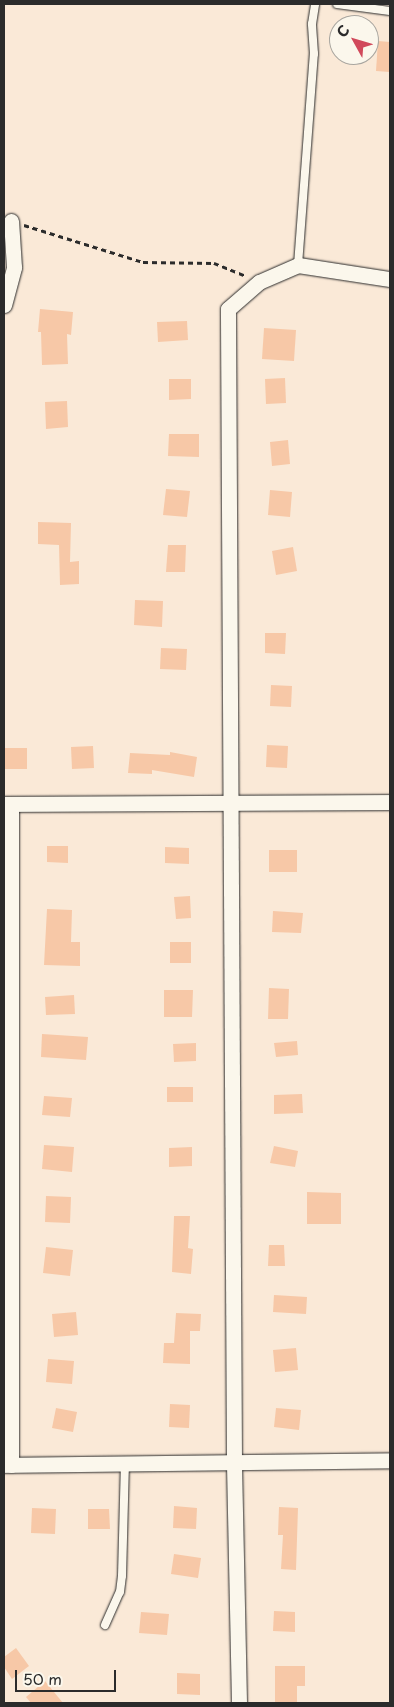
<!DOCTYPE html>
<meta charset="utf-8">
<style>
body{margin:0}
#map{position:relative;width:394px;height:1707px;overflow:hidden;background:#fae9d7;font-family:"Playpen Sans",sans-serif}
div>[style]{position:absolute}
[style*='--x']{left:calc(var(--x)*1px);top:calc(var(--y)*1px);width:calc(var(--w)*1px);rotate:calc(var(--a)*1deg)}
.building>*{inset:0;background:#f7c8a7}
.path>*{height:2.5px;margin-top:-1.25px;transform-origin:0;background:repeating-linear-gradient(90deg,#2b2b2b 0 5px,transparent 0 9px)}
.roads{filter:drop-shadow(0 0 1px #2b2b2b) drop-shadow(0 0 1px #2b2b2b)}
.service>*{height:8px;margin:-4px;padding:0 4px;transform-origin:4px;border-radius:4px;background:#fbf7ec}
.minor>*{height:15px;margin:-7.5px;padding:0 7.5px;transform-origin:7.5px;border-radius:7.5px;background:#fbf7ec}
span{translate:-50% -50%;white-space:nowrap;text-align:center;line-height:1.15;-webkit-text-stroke:5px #fbf7ec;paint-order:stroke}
.frame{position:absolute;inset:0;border:5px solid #2b2b2b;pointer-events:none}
.north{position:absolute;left:329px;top:15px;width:50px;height:50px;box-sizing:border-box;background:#fbf7ec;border:1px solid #a8a59f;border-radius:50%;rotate:309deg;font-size:14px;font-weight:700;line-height:20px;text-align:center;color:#2b2b2b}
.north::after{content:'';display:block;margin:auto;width:18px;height:22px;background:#d1495b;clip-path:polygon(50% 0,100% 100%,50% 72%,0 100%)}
.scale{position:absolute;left:15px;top:1670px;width:101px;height:22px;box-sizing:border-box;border:2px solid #2b2b2b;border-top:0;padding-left:6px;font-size:15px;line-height:18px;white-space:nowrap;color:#2b2b2b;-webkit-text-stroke:4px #fbf7ec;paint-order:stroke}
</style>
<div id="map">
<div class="building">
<i style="clip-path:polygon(378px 41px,390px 42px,390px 72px,376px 71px)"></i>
<i style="clip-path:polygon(40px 309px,73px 312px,71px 335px,67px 334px,68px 364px,42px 365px,41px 332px,38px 332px)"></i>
<i style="clip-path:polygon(187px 321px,188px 340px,158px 342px,157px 322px)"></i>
<i style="clip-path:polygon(264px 328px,296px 330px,294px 361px,262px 359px)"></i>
<i style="clip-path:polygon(285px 378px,286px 403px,266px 404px,265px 379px)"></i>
<i style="clip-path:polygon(169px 379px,191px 379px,191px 399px,169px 400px)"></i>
<i style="clip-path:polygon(67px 401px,68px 427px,46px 429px,45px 402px)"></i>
<i style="clip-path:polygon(169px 434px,199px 434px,199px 457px,168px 456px)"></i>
<i style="clip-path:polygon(288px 440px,290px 464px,272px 466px,270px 442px)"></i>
<i style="clip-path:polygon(166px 489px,190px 491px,187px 517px,163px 515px)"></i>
<i style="clip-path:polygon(270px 490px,292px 492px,290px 517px,268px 515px)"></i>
<i style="clip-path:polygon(38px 522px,71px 523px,70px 562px,79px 561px,79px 584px,60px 585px,59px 545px,38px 544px)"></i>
<i style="clip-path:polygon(168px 545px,186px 545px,185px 572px,166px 572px)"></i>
<i style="clip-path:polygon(293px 547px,297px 571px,276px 575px,272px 551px)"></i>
<i style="clip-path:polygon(135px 600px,163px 601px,162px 627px,134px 625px)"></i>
<i style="clip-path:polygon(265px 633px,286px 633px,285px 654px,265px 653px)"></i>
<i style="clip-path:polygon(161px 648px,187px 649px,186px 670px,160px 669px)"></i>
<i style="clip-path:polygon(271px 685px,292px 686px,291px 707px,270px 706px)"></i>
<i style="clip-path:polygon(267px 745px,288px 746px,287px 768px,266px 767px)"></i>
<i style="clip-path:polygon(93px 746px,94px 768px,72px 769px,71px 747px)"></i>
<i style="clip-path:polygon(4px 748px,27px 748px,27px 769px,4px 769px)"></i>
<i style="clip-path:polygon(170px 752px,197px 757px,194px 777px,152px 770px,152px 774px,128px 773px,130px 753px,170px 755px)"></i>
<i style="clip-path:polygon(47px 846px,68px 846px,68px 863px,47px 862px)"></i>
<i style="clip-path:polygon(165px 847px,189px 848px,189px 864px,165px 863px)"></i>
<i style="clip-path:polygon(269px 850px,297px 850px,297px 872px,269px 872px)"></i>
<i style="clip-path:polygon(190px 896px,191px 918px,176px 919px,174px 897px)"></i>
<i style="clip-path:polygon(47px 909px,72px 910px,71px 942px,80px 942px,80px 966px,44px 965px)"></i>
<i style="clip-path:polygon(273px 911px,303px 913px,301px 933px,272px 932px)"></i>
<i style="clip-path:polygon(170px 942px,191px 942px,191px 963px,170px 963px)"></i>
<i style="clip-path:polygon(269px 988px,289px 989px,288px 1019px,268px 1019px)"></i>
<i style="clip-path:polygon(164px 990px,193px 990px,192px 1017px,164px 1017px)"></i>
<i style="clip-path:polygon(74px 995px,75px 1014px,46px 1015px,45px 997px)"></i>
<i style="clip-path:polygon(42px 1034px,88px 1037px,86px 1060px,41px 1057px)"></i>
<i style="clip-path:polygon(297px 1041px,298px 1055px,276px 1057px,274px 1043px)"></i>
<i style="clip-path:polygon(196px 1043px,196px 1061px,174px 1062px,173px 1044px)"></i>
<i style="clip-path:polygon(167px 1087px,193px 1087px,193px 1102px,167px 1102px)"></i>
<i style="clip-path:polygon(302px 1094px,303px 1113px,274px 1114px,274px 1095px)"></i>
<i style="clip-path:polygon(44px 1096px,72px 1098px,70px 1117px,42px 1115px)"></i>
<i style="clip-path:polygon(44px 1145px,74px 1147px,72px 1172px,42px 1169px)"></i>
<i style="clip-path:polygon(274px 1146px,298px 1151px,295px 1167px,270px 1163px)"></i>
<i style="clip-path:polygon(192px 1147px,192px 1166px,169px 1167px,169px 1148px)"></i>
<i style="clip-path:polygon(307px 1192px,341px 1193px,341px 1224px,307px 1224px)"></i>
<i style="clip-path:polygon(46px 1196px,71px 1197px,70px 1223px,45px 1222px)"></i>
<i style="clip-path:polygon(174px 1216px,190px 1216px,188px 1248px,193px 1249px,191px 1274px,172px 1272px)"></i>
<i style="clip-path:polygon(269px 1245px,284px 1245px,285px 1266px,268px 1266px)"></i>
<i style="clip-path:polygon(46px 1247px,73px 1250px,70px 1276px,43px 1273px)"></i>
<i style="clip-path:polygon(274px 1295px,307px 1297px,306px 1314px,273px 1312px)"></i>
<i style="clip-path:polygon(76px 1312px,78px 1335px,54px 1337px,52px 1314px)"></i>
<i style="clip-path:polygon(176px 1313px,201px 1314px,200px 1331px,190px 1331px,190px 1364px,163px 1363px,164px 1343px,174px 1343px)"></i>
<i style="clip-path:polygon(296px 1348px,298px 1370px,275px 1372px,273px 1350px)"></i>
<i style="clip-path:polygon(48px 1359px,74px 1361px,72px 1384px,46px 1382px)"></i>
<i style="clip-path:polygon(170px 1404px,190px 1405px,189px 1428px,169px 1427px)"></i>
<i style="clip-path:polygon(56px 1408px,77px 1412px,73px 1432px,52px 1428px)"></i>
<i style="clip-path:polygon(276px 1408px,301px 1410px,299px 1430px,274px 1427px)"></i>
<i style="clip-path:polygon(174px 1506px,197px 1508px,196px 1529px,173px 1528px)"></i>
<i style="clip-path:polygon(279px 1507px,298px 1508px,296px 1570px,281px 1569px,283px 1535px,278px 1535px)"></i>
<i style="clip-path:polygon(32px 1508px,56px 1509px,55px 1534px,31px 1533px)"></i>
<i style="clip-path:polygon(88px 1509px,109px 1509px,110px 1529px,88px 1529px)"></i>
<i style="clip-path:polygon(174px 1554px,201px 1558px,198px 1578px,171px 1574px)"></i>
<i style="clip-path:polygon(274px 1611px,295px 1612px,295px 1632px,273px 1631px)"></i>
<i style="clip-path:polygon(141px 1612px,169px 1614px,167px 1635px,139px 1633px)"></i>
<i style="clip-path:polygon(16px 1648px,29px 1666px,12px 1679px,4px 1667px,4px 1657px)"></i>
<i style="clip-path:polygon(275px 1666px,305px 1666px,305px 1686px,297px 1686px,297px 1703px,275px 1703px)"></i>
<i style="clip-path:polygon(177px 1673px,200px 1674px,200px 1695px,177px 1694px)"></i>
<i style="clip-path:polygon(45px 1681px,63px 1703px,31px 1703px,26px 1697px)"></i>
</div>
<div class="path">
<i style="--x:24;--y:225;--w:125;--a:17.3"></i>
<i style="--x:143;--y:262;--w:71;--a:0.8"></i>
<i style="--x:214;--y:263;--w:35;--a:22"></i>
</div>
<div class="roads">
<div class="service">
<i style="--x:337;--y:4;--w:53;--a:7.5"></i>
<i style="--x:298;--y:265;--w:212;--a:-85.7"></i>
<i style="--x:314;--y:54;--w:30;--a:-94"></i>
<i style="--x:312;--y:24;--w:20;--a:-81"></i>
<i style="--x:105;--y:1625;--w:36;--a:-66"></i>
<i style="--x:120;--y:1592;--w:16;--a:-83"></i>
<i style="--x:122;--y:1576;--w:112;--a:-88.5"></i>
</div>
<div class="minor">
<i style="--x:4;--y:305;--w:39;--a:-75"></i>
<i style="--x:14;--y:267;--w:46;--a:-93.7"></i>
<i style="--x:4;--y:804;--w:386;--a:-0.3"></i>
<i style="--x:11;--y:804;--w:661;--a:90"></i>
<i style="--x:4;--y:1465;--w:386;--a:-0.7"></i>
<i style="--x:239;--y:1703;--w:241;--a:-91.2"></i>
<i style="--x:234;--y:1462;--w:1153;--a:-90.3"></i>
<i style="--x:228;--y:309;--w:41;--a:-41.1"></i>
<i style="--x:259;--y:282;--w:43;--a:-23.6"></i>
<i style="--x:298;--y:265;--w:93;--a:8.7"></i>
</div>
</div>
<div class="frame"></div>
<div class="north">С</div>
<div class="scale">50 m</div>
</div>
